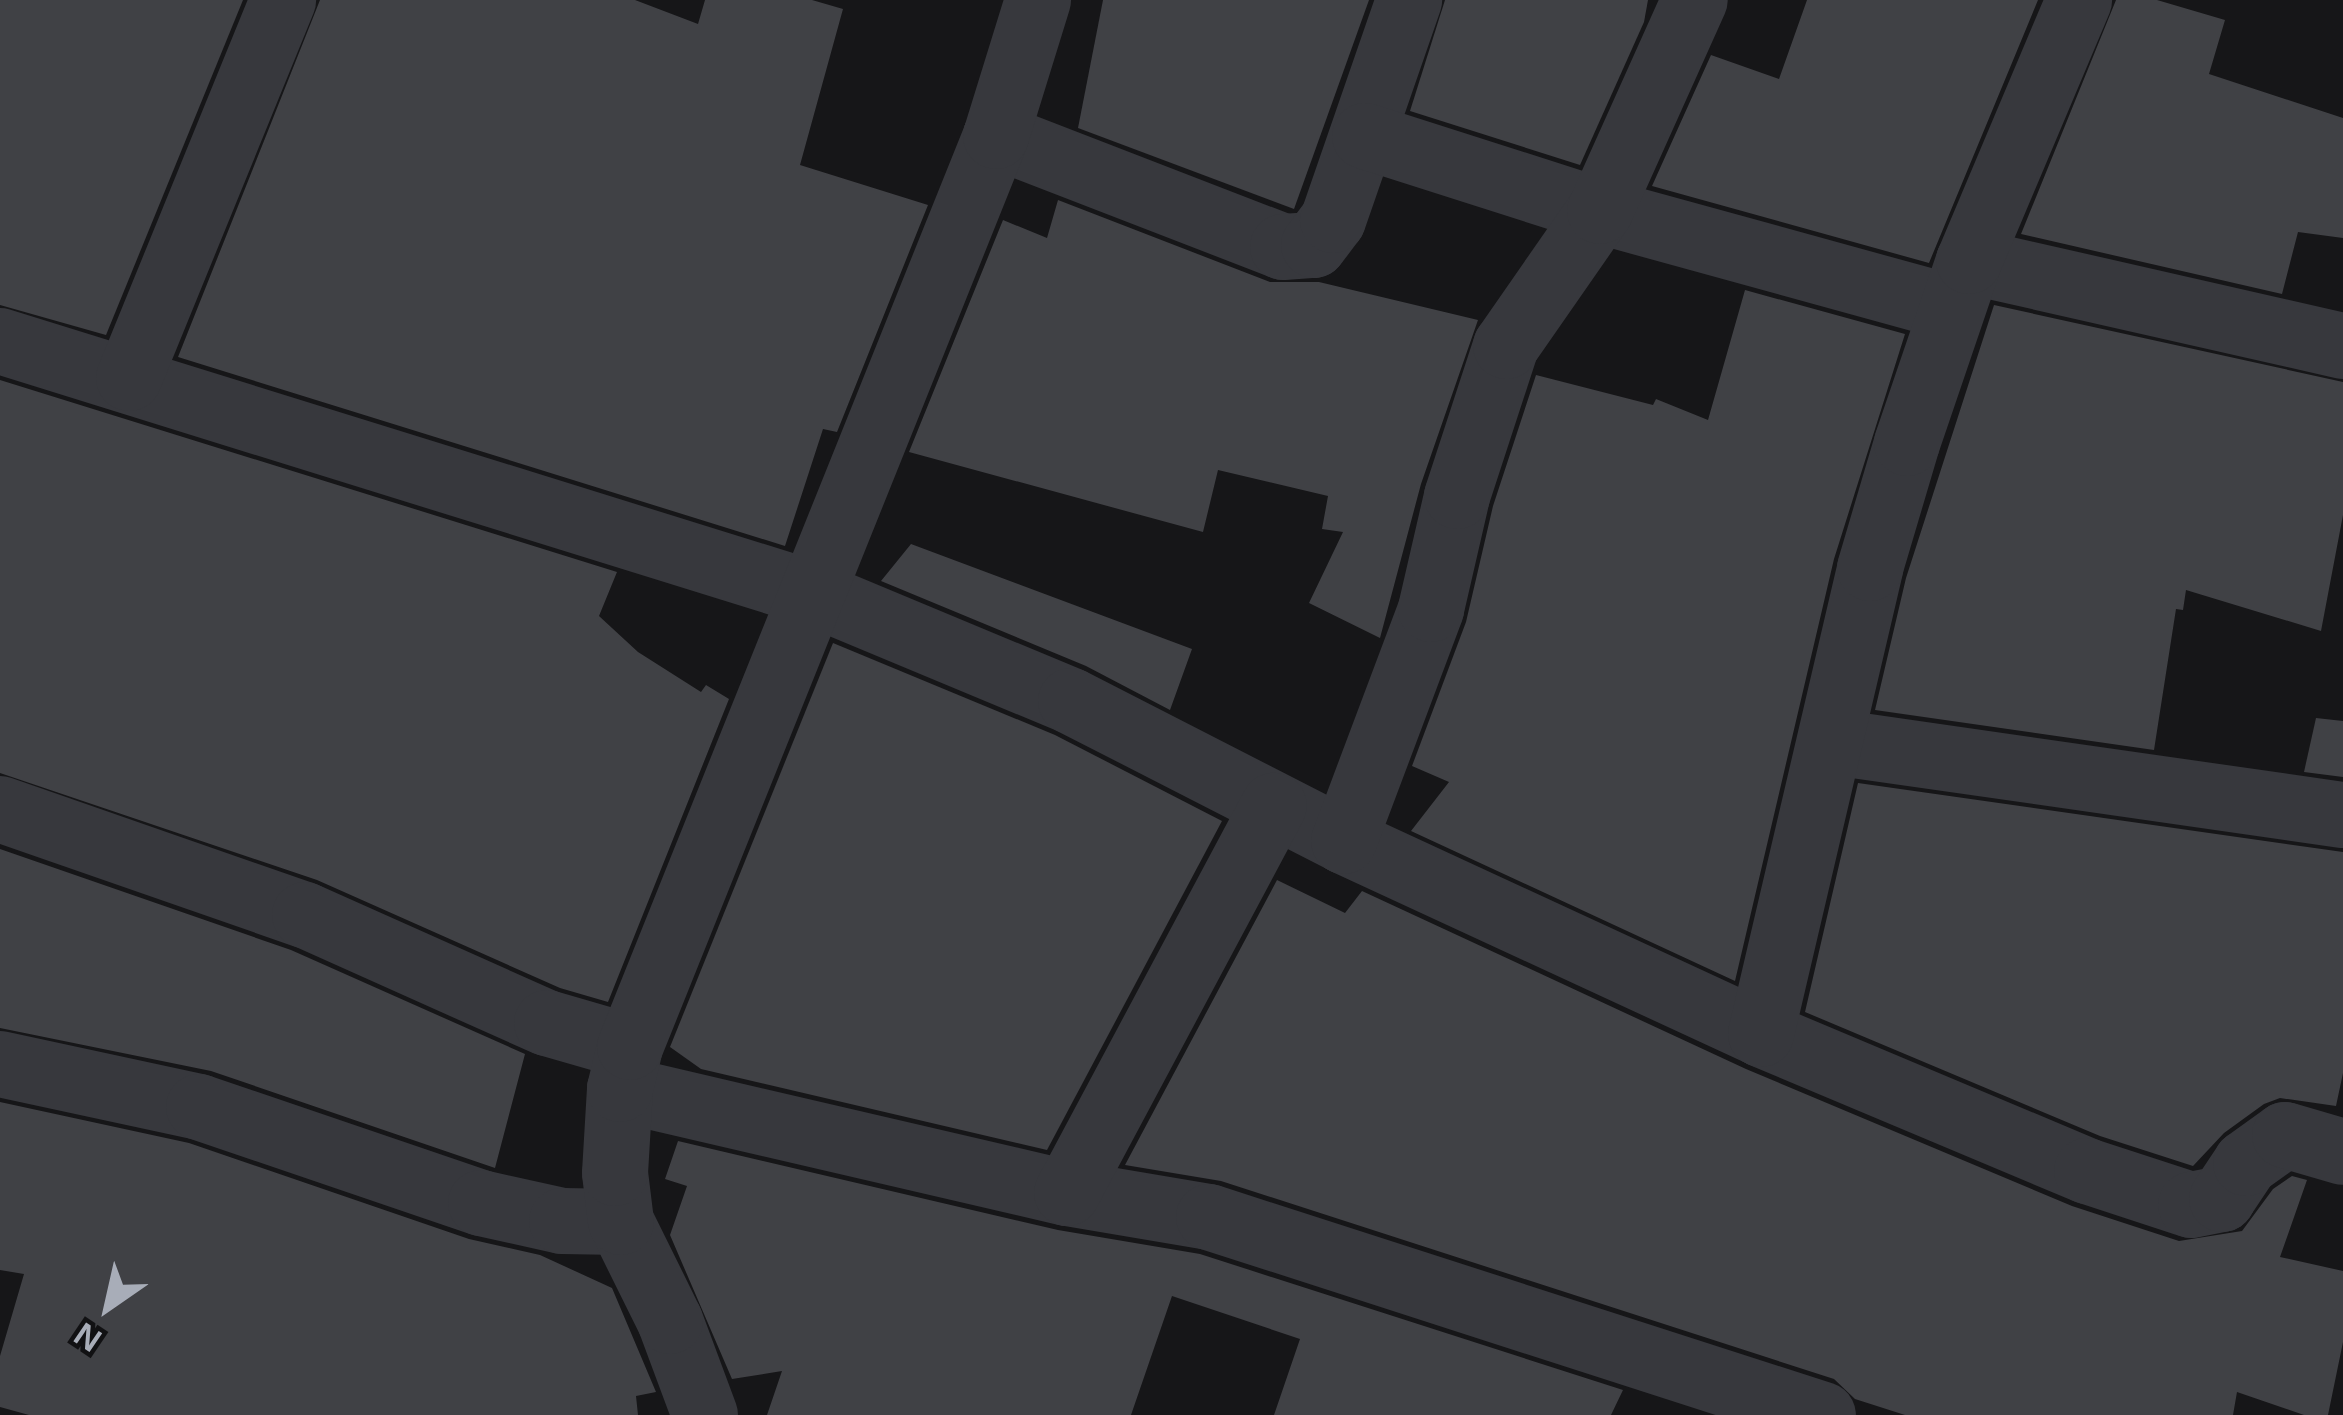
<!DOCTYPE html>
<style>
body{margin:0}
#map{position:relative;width:2343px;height:1415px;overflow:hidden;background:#161618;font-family:Helvetica,sans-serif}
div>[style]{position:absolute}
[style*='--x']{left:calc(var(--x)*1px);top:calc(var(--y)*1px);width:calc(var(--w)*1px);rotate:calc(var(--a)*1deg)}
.building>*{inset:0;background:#404145}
.minor>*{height:66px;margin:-33px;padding:0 33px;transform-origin:33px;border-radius:33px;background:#37383d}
span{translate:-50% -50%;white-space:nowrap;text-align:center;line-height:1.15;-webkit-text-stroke:9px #111113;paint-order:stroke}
.north{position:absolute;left:48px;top:1247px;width:120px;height:120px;-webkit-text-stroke:9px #111113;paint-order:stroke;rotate:214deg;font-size:33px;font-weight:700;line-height:48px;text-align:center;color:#a8adb8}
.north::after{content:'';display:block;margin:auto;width:42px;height:54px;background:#a8adb8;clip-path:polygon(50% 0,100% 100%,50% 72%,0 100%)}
</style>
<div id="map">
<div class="building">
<i style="clip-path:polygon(0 0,243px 0,106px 335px,0 305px)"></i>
<i style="clip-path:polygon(320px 0,635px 0,698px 24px,705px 0,812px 0,843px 9px,800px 165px,928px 205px,837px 432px,823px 429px,785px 546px,178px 357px)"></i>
<i style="clip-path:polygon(1103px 0,1369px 0,1294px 209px,1078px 128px)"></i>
<i style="clip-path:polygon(1445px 0,1648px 0,1644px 22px,1580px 165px,1410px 111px)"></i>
<i style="clip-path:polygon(1807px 0,2038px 0,1929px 263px,1652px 186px,1711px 55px,1779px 79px)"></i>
<i style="clip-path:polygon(2116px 0,2157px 0,2225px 20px,2209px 74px,2343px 118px,2343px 238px,2298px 232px,2282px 294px,2021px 234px)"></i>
<i style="clip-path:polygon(1058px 200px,1270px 282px,1319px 282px,1478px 320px,1421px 484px,1380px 638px,1309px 603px,1343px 532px,1322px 529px,1328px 496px,1218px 470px,1203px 532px,909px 452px,1003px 220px,1047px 238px)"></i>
<i style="clip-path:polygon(1745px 290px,1905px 334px,1834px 559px,1735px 981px,1411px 831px,1449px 782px,1412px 766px,1466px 622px,1493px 506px,1536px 375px,1653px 405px,1656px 399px,1708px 420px)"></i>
<i style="clip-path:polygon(1994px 305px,2343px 382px,2343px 515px,2321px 631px,2186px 590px,2183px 610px,2176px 609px,2154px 750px,1875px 710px,1906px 578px)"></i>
<i style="clip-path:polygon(0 380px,617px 572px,599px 616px,638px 652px,701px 692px,706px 685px,729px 699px,608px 1002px,560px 988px,317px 880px,0 773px)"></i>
<i style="clip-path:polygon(911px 544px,1192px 649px,1170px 710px,1086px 666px,881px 581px)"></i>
<i style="clip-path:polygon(833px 643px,1055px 735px,1222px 821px,1047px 1150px,701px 1069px,670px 1047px)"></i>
<i style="clip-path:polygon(2316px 718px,2343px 721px,2343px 777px,2304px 772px)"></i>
<i style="clip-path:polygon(1858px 783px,2343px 852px,2343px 1073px,2336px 1106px,2280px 1098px,2264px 1104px,2224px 1133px,2193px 1166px,2100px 1136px,1805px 1012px)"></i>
<i style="clip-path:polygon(0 849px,291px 950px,525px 1054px,495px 1168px,211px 1071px,0 1028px)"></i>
<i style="clip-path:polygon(1277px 880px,1345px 913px,1362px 891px,1746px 1069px,2072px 1206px,2179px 1241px,2242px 1231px,2273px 1189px,2292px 1176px,2307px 1180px,2280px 1257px,2343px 1271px,2343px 1342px,2328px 1415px,2304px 1415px,2237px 1392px,2233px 1415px,1905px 1415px,1855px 1399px,1834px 1379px,1221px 1181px,1125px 1165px)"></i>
<i style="clip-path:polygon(0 1102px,189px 1143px,469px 1239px,540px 1255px,612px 1288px,656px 1392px,636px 1396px,638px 1415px,29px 1415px,0 1407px,0 1356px,24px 1274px,0 1270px)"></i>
<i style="clip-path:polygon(678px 1141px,1058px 1230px,1200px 1254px,1623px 1390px,1611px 1415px,1274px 1415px,1300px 1339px,1172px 1296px,1131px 1415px,767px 1415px,782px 1371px,732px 1379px,670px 1235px,687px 1186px,665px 1179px)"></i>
</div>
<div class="minor">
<i style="--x:996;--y:136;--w:308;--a:21.1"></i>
<i style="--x:1283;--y:247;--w:31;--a:-4"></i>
<i style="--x:1314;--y:245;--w:31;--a:-53"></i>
<i style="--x:1333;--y:220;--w:233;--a:-70.9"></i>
<i style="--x:1365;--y:136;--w:247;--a:17.7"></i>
<i style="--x:1600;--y:211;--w:365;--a:15.4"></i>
<i style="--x:1969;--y:261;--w:384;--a:12.8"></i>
<i style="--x:0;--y:341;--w:852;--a:17.27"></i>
<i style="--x:814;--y:594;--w:278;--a:22.6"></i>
<i style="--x:1071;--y:701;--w:307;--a:27.1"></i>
<i style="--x:1344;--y:841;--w:459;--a:24.8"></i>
<i style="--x:1761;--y:1034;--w:354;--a:22.8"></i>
<i style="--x:2087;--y:1171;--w:109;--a:18.1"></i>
<i style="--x:2191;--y:1205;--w:32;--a:-11"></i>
<i style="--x:2222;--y:1199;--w:43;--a:-56.3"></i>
<i style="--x:2246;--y:1163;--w:48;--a:-35.7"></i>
<i style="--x:2285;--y:1135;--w:60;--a:16.3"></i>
<i style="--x:129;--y:378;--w:408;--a:-67.8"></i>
<i style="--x:1833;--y:742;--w:515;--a:8.15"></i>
<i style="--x:0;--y:809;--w:323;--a:19.2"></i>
<i style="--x:305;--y:915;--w:265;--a:24.1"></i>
<i style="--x:547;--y:1023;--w:86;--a:16.1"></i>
<i style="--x:1344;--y:841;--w:248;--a:-69.4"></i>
<i style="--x:1431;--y:609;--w:116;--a:-77"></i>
<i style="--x:1457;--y:496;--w:158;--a:-71.9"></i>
<i style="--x:1506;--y:346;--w:165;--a:-55.2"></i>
<i style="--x:1600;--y:211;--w:231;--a:-65.8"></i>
<i style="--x:1761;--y:1034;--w:479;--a:-76.8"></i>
<i style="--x:1870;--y:568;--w:130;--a:-73.5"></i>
<i style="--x:1907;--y:443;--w:192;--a:-71.2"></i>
<i style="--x:1969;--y:261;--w:283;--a:-67.1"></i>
<i style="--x:0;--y:1064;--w:204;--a:12.2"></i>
<i style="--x:199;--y:1107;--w:298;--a:18.8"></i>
<i style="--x:481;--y:1203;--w:83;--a:12.5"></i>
<i style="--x:562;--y:1221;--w:59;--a:1"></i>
<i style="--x:620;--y:1089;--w:459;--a:13.1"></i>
<i style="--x:1067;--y:1193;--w:144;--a:9.6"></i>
<i style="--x:1209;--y:1217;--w:645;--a:17.87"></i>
<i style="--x:1067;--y:1193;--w:439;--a:-61.9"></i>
<i style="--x:705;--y:1415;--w:100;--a:-110.4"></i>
<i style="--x:670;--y:1321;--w:110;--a:-116.3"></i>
<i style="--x:621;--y:1222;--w:49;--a:-97"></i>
<i style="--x:615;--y:1173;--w:84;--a:-86.6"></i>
<i style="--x:620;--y:1089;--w:43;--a:-76.6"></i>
<i style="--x:630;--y:1047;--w:982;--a:-68.11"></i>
<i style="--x:996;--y:136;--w:142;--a:-72.8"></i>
</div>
<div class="north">N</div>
</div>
